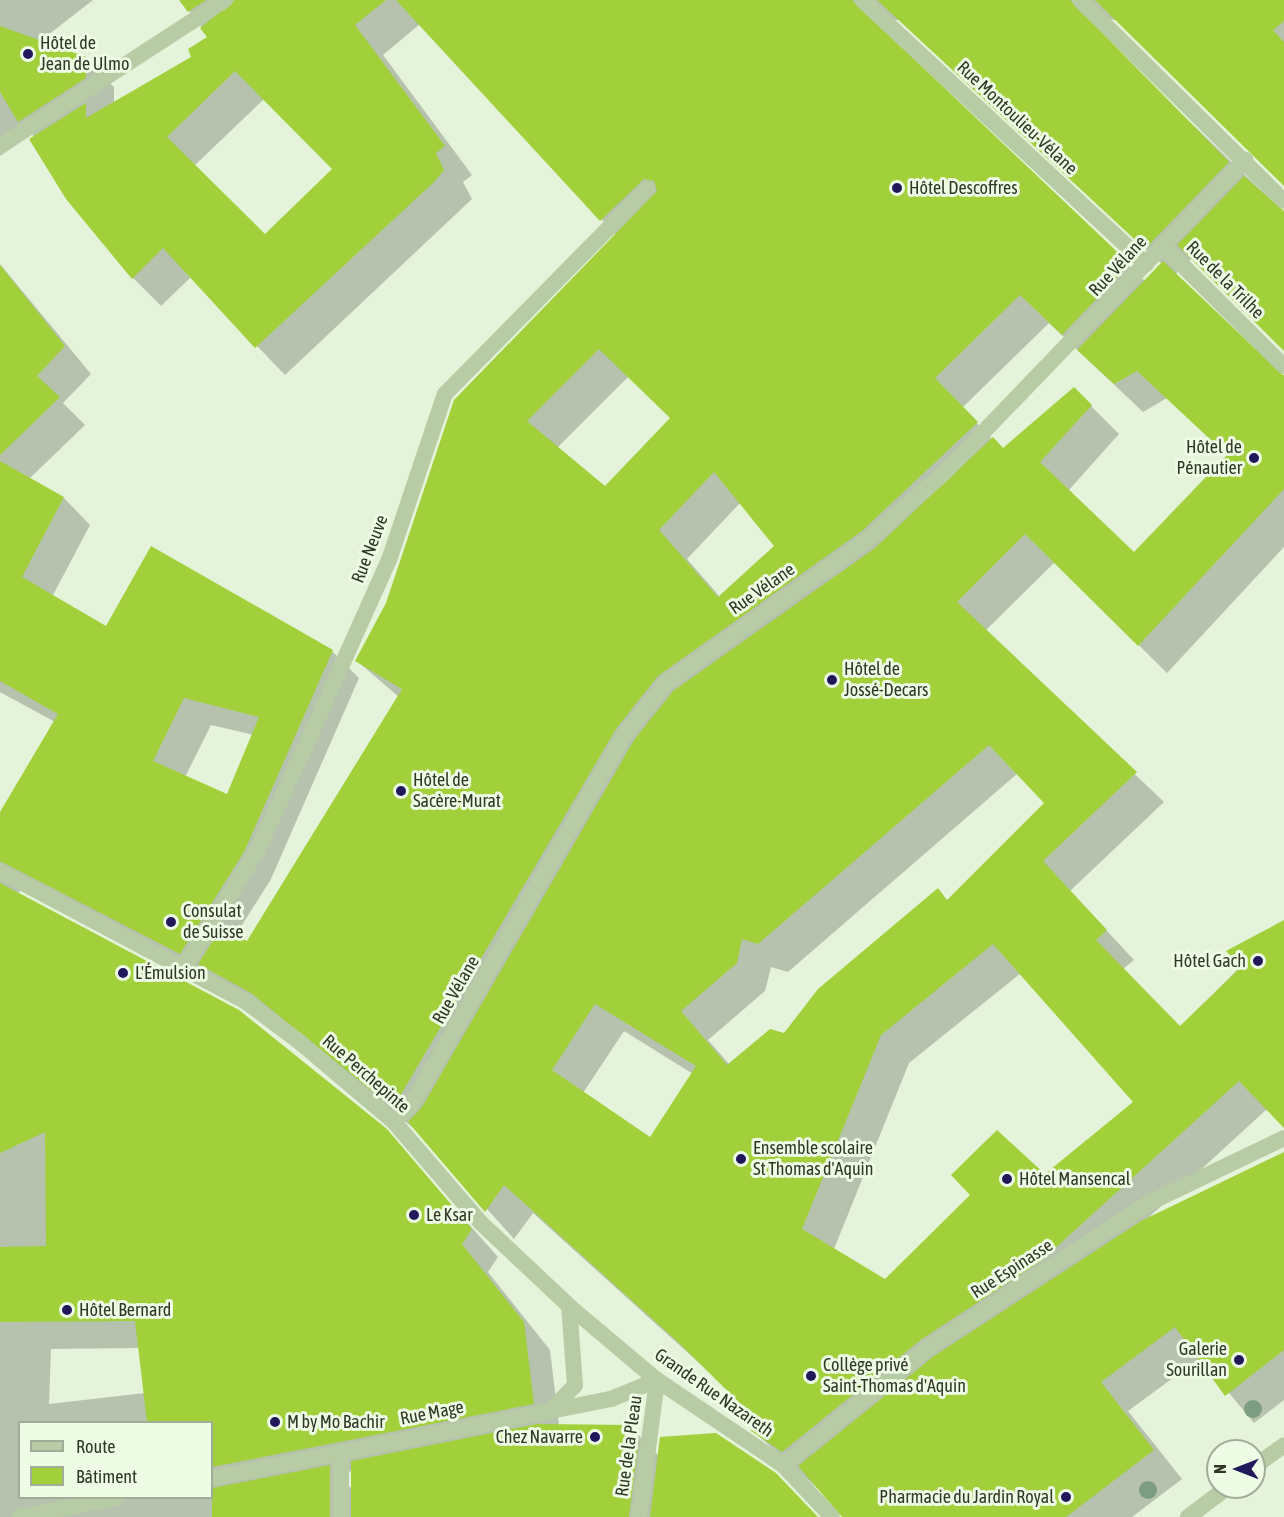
<!DOCTYPE html>
<meta charset="utf-8">
<style>
body{margin:0}
#map{position:relative;width:1284px;height:1517px;overflow:hidden;background:#e4f3d9;font-family:"Asap Condensed",sans-serif}
div>[style]{position:absolute}
[style*='--x']{left:calc(var(--x)*1px);top:calc(var(--y)*1px);width:calc(var(--w)*1px);rotate:calc(var(--a)*1deg)}
.shadow>*{inset:0;background:#0003}
.building>*{inset:0;background:#a1d03a}
.minor>*{height:16px;margin:-8px;padding:0 8px;transform-origin:8px;border-radius:8px;background:#b7cca4}
.tertiary>*{height:16px;margin:-8px;padding:0 8px;transform-origin:8px;border-radius:8px;background:#b7cca4}
.trees>*{width:18px;height:18px;margin:-9px;border-radius:50%;background:#7d9d83}
.dots>*{width:16px;height:16px;translate:-50% -50%;box-sizing:border-box;border:3px solid #eefbe5;border-radius:50%}
span{translate:-50% -50%;white-space:nowrap;text-align:center;line-height:1.15;-webkit-text-stroke:6px #eefbe5;paint-order:stroke}
.poi-label{font-size:18px;color:#313726}
.left{translate:0 -50%;text-align:left}
.right{translate:-100% -50%;text-align:right}
.street-label{font-size:18px;color:#313726}
.legend{position:absolute;left:18px;top:1421px;width:195px;height:78px;box-sizing:border-box;background:#eefbe5;border:2px solid #a2ad99;margin:0;padding:8px 10px;list-style:none;font-size:18px;color:#313726}
.legend li{display:flex;align-items:center;gap:12px;height:30px}
.legend b{width:30px;border:2px solid #a2ad99}
.north{position:absolute;left:1206px;top:1439px;width:60px;height:60px;box-sizing:border-box;background:#eefbe5;border:2px solid #a2ad99;border-radius:50%;rotate:270deg;font-size:16px;font-weight:700;line-height:24px;text-align:center;color:#313726}
.north::after{content:'';display:block;margin:auto;width:21px;height:27px;background:#21185c;clip-path:polygon(50% 0,100% 100%,50% 72%,0 100%)}
</style>
<div id="map">
<div class="shadow">
<i style="clip-path:polygon(evenodd,0 0,93px 0,39px 42px,85px 59px,114px 87px,114px 103px,192px 58px,209px 37px,181px 0,1284px 0,1284px 185px,1118px 21px,1106px 18px,1101px 37px,1284px 212px,1284px 349px,1192px 258px,1175px 275px,1276px 375px,1284px 375px,1284px 547px,1167px 673px,1055px 562px,985px 631px,1164px 802px,1070px 891px,1134px 960px,1123px 969px,1180px 1028px,1284px 922px,1284px 1128px,1267px 1109px,1147px 1219px,1284px 1154px,1284px 1400px,1254px 1423px,1200px 1358px,1128px 1411px,1182px 1479px,1132px 1517px,850px 1517px,753px 1431px,769px 1430px,708px 1371px,533px 1213px,514px 1239px,417px 1131px,282px 1021px,21px 889px,18px 894px,386px 1131px,498px 1257px,488px 1272px,550px 1350px,559px 1426px,630px 1427px,659px 1456px,817px 1517px,0 1517px,0 815px,55px 722px,0 692px,0 264px,91px 374px,63px 403px,85px 425px,29px 479px,64px 498px,90px 525px,52px 597px,107px 628px,332px 651px,359px 678px,271px 879px,235px 936px,248px 943px,399px 697px,357px 661px,617px 236px,420px 24px,383px 55px,472px 175px,463px 182px,472px 199px,285px 375px,191px 277px,161px 306px,133px 278px,32px 134px,0 156px,0 0,883px 20px,899px 20px,1162px 264px,1145px 281px,883px 36px,883px 20px,0 0,264px 99px,334px 169px,265px 236px,194px 166px,264px 99px,0 0,1049px 323px,1143px 412px,1167px 398px,1228px 456px,1134px 555px,1068px 491px,1119px 434px,1074px 389px,1003px 450px,962px 408px,1049px 323px,0 0,628px 377px,672px 418px,605px 488px,557px 448px,628px 377px,0 0,741px 502px,776px 546px,720px 597px,687px 559px,741px 502px,0 0,211px 725px,254px 735px,228px 796px,185px 777px,211px 725px,0 0,1018px 773px,1046px 803px,948px 901px,937px 890px,785px 1035px,730px 1065px,708px 1040px,765px 991px,771px 967px,788px 972px,1018px 773px,0 0,1021px 973px,1135px 1103px,1045px 1176px,972px 1195px,885px 1281px,834px 1249px,909px 1063px,1021px 973px,0 0,624px 1031px,693px 1074px,650px 1139px,583px 1093px,624px 1031px,0 0,140px 1348px,145px 1393px,49px 1404px,51px 1349px,140px 1348px,0 0,20px 1422px,212px 1422px,212px 1498px,20px 1498px,20px 1422px,0 0,353px 1471px,353px 1490px,337px 1474px,353px 1471px)"></i>
</div>
<div class="building">
<i style="clip-path:polygon(179px 0,206px 0,188px 12px)"></i>
<i style="clip-path:polygon(evenodd,235px 0,386px 0,355px 25px,445px 146px,436px 153px,444px 170px,434px 182px,255px 348px,163px 248px,132px 279px,66px 199px,29px 139px,86px 103px,86px 118px,191px 57px,188px 49px,207px 37px,200px 28px,235px 0,235px 71px,332px 169px,265px 234px,167px 137px,235px 71px)"></i>
<i style="clip-path:polygon(evenodd,396px 0,852px 0,1130px 264px,1062px 335px,1020px 295px,935px 378px,978px 422px,862px 531px,658px 676px,616px 729px,393px 1108px,251px 993px,198px 964px,221px 928px,247px 941px,402px 689px,355px 661px,386px 603px,454px 400px,657px 191px,654px 181px,644px 179px,600px 221px,396px 0,599px 349px,670px 418px,605px 486px,527px 421px,599px 349px,396px 0,714px 472px,774px 546px,718px 597px,659px 530px,714px 472px)"></i>
<i style="clip-path:polygon(877px 0,1070px 0,1229px 162px,1145px 249px)"></i>
<i style="clip-path:polygon(1095px 0,1284px 0,1284px 21px,1273px 30px,1284px 42px,1284px 186px)"></i>
<i style="clip-path:polygon(0 26px,86px 57px,86px 78px,18px 122px,0 92px)"></i>
<i style="clip-path:polygon(1244px 176px,1284px 211px,1284px 351px,1177px 245px)"></i>
<i style="clip-path:polygon(evenodd,1163px 261px,1284px 376px,1284px 489px,1138px 646px,1025px 534px,957px 602px,1137px 772px,1043px 861px,1107px 930px,1096px 940px,1180px 1026px,1241px 967px,1226px 951px,1284px 920px,1284px 1128px,1239px 1081px,1041px 1261px,922px 1339px,782px 1452px,750px 1430px,766px 1429px,678px 1342px,504px 1185px,485px 1212px,408px 1122px,422px 1107px,634px 740px,673px 691px,875px 548px,993px 437px,1003px 448px,1074px 387px,1092px 405px,1040px 462px,1134px 552px,1227px 455px,1137px 371px,1114px 384px,1077px 350px,1163px 261px,989px 745px,1044px 803px,947px 900px,938px 888px,818px 989px,784px 1033px,770px 1029px,727px 1065px,681px 1011px,737px 963px,742px 939px,758px 944px,989px 745px,1163px 261px,993px 944px,1133px 1102px,1045px 1174px,997px 1130px,951px 1175px,970px 1195px,885px 1279px,802px 1229px,881px 1035px,993px 944px,1163px 261px,595px 1004px,696px 1066px,650px 1137px,552px 1070px,595px 1004px)"></i>
<i style="clip-path:polygon(0 265px,65px 346px,37px 376px,60px 397px,0 455px)"></i>
<i style="clip-path:polygon(evenodd,0 461px,64px 497px,22px 577px,106px 626px,151px 546px,333px 650px,244px 852px,180px 954px,0 861px,0 812px,58px 714px,0 681px,0 461px,184px 698px,259px 717px,227px 794px,153px 761px,184px 698px)"></i>
<i style="clip-path:polygon(0 883px,239px 1010px,387px 1129px,472px 1229px,462px 1244px,524px 1322px,534px 1404px,212px 1467px,212px 1422px,147px 1422px,135px 1321px,0 1322px,0 1247px,46px 1246px,45px 1132px,0 1153px)"></i>
<i style="clip-path:polygon(1284px 1152px,1284px 1350px,1225px 1396px,1175px 1327px,1101px 1382px,1154px 1450px,1066px 1517px,842px 1517px,798px 1466px,934px 1356px,1141px 1221px)"></i>
<i style="clip-path:polygon(537px 1424px,631px 1425px,629px 1439px,639px 1438px,629px 1517px,351px 1517px,351px 1461px)"></i>
<i style="clip-path:polygon(716px 1433px,776px 1473px,818px 1517px,650px 1517px,660px 1437px)"></i>
<i style="clip-path:polygon(330px 1465px,330px 1517px,212px 1517px,212px 1488px)"></i>
</div>
<div class="minor">
<i style="--x:862;--y:0;--w:388;--a:42.9"></i>
<i style="--x:1080;--y:0;--w:286;--a:44.6"></i>
<i style="--x:0;--y:146;--w:268;--a:-33"></i>
<i style="--x:1163;--y:246;--w:170;--a:44.8"></i>
<i style="--x:0;--y:871;--w:277;--a:28"></i>
<i style="--x:245;--y:1001;--w:71;--a:37"></i>
<i style="--x:302;--y:1044;--w:121;--a:40.3"></i>
<i style="--x:394;--y:1122;--w:132;--a:49.3"></i>
<i style="--x:480;--y:1222;--w:122;--a:43.3"></i>
<i style="--x:569;--y:1306;--w:115;--a:40.1"></i>
<i style="--x:657;--y:1380;--w:152;--a:34"></i>
<i style="--x:783;--y:1465;--w:71;--a:46.7"></i>
<i style="--x:184;--y:967;--w:137;--a:-57.8"></i>
<i style="--x:257;--y:851;--w:129;--a:-65.2"></i>
<i style="--x:311;--y:734;--w:191;--a:-65.9"></i>
<i style="--x:389;--y:560;--w:175;--a:-71.4"></i>
<i style="--x:445;--y:394;--w:288;--a:-45.4"></i>
<i style="--x:394;--y:1122;--w:28;--a:-46"></i>
<i style="--x:413;--y:1102;--w:425;--a:-60.1"></i>
<i style="--x:625;--y:734;--w:65;--a:-51.2"></i>
<i style="--x:666;--y:683;--w:249;--a:-35.4"></i>
<i style="--x:869;--y:539;--w:98;--a:-41.3"></i>
<i style="--x:943;--y:474;--w:436;--a:-46.1"></i>
<i style="--x:554;--y:1407;--w:30;--a:-46"></i>
<i style="--x:575;--y:1385;--w:79;--a:-94.3"></i>
<i style="--x:783;--y:1465;--w:186;--a:-38.9"></i>
<i style="--x:928;--y:1348;--w:100;--a:-33.5"></i>
<i style="--x:1011;--y:1293;--w:165;--a:-33.1"></i>
<i style="--x:1149;--y:1203;--w:150;--a:-25.7"></i>
<i style="--x:212;--y:1478;--w:407;--a:-11.2"></i>
<i style="--x:611;--y:1399;--w:50;--a:-22.4"></i>
<i style="--x:20;--y:1517;--w:98;--a:-11.2"></i>
<i style="--x:341;--y:1517;--w:65;--a:-90"></i>
<i style="--x:639;--y:1517;--w:138;--a:-82.5"></i>
</div>
<div class="tertiary">
<i style="--x:1254;--y:1467;--w:37;--a:-36"></i>
<i style="--x:1188;--y:1517;--w:50;--a:-36.9"></i>
</div>
<div class="trees">
<i style="left:1253px;top:1409px"></i>
<i style="left:1148px;top:1490px"></i>
</div>
<div class="dots">
<i style="left:28px;top:54px;background:#21185c"></i>
<i style="left:897px;top:188px;background:#21185c"></i>
<i style="left:1254px;top:458px;background:#21185c"></i>
<i style="left:832px;top:680px;background:#21185c"></i>
<i style="left:401px;top:791px;background:#21185c"></i>
<i style="left:171px;top:922px;background:#21185c"></i>
<i style="left:1258px;top:961px;background:#21185c"></i>
<i style="left:123px;top:973px;background:#21185c"></i>
<i style="left:741px;top:1159px;background:#21185c"></i>
<i style="left:1007px;top:1179px;background:#21185c"></i>
<i style="left:414px;top:1215px;background:#21185c"></i>
<i style="left:67px;top:1310px;background:#21185c"></i>
<i style="left:1239px;top:1360px;background:#21185c"></i>
<i style="left:811px;top:1376px;background:#21185c"></i>
<i style="left:275px;top:1422px;background:#21185c"></i>
<i style="left:595px;top:1437px;background:#21185c"></i>
<i style="left:1066px;top:1497px;background:#21185c"></i>
</div>
<div class="poi-label">
<span class="left" style="left:40px;top:54px">Hôtel de<br>Jean de Ulmo</span>
<span class="left" style="left:909px;top:188px">Hôtel Descoffres</span>
<span class="right" style="left:1242px;top:458px">Hôtel de<br>Pénautier</span>
<span class="left" style="left:844px;top:680px">Hôtel de<br>Jossé-Decars</span>
<span class="left" style="left:413px;top:791px">Hôtel de<br>Sacère-Murat</span>
<span class="left" style="left:183px;top:922px">Consulat<br>de Suisse</span>
<span class="right" style="left:1246px;top:961px">Hôtel Gach</span>
<span class="left" style="left:135px;top:973px">L'Émulsion</span>
<span class="left" style="left:753px;top:1159px">Ensemble scolaire<br>St Thomas d'Aquin</span>
<span class="left" style="left:1019px;top:1179px">Hôtel Mansencal</span>
<span class="left" style="left:426px;top:1215px">Le Ksar</span>
<span class="left" style="left:79px;top:1310px">Hôtel Bernard</span>
<span class="right" style="left:1227px;top:1360px">Galerie<br>Sourillan</span>
<span class="left" style="left:823px;top:1376px">Collège privé<br>Saint-Thomas d'Aquin</span>
<span class="left" style="left:287px;top:1422px">M by Mo Bachir</span>
<span class="right" style="left:583px;top:1437px">Chez Navarre</span>
<span class="right" style="left:1054px;top:1497px">Pharmacie du Jardin Royal</span>
</div>
<div class="street-label">
<span style="left:1017px;top:118px;rotate:43deg">Rue Montoulieu-Vélane</span>
<span style="left:1118px;top:266px;rotate:-47deg">Rue Vélane</span>
<span style="left:1225px;top:280px;rotate:45deg">Rue de la Trilhe</span>
<span style="left:370px;top:549px;rotate:-69deg">Rue Neuve</span>
<span style="left:762px;top:589px;rotate:-35deg">Rue Vélane</span>
<span style="left:456px;top:990px;rotate:-60deg">Rue Vélane</span>
<span style="left:366px;top:1074px;rotate:41deg">Rue Perchepinte</span>
<span style="left:1012px;top:1269px;rotate:-33deg">Rue Espinasse</span>
<span style="left:714px;top:1393px;rotate:35deg">Grande Rue Nazareth</span>
<span style="left:432px;top:1413px;rotate:-11deg">Rue Mage</span>
<span style="left:629px;top:1446px;rotate:-82deg">Rue de la Pleau</span>
</div>
<ul class="legend">
<li><b style="height:8px;background:#b7cca4"></b>Route</li>
<li><b style="height:16px;background:#a1d03a"></b>Bâtiment</li>
</ul>
<div class="north">N</div>
</div>
